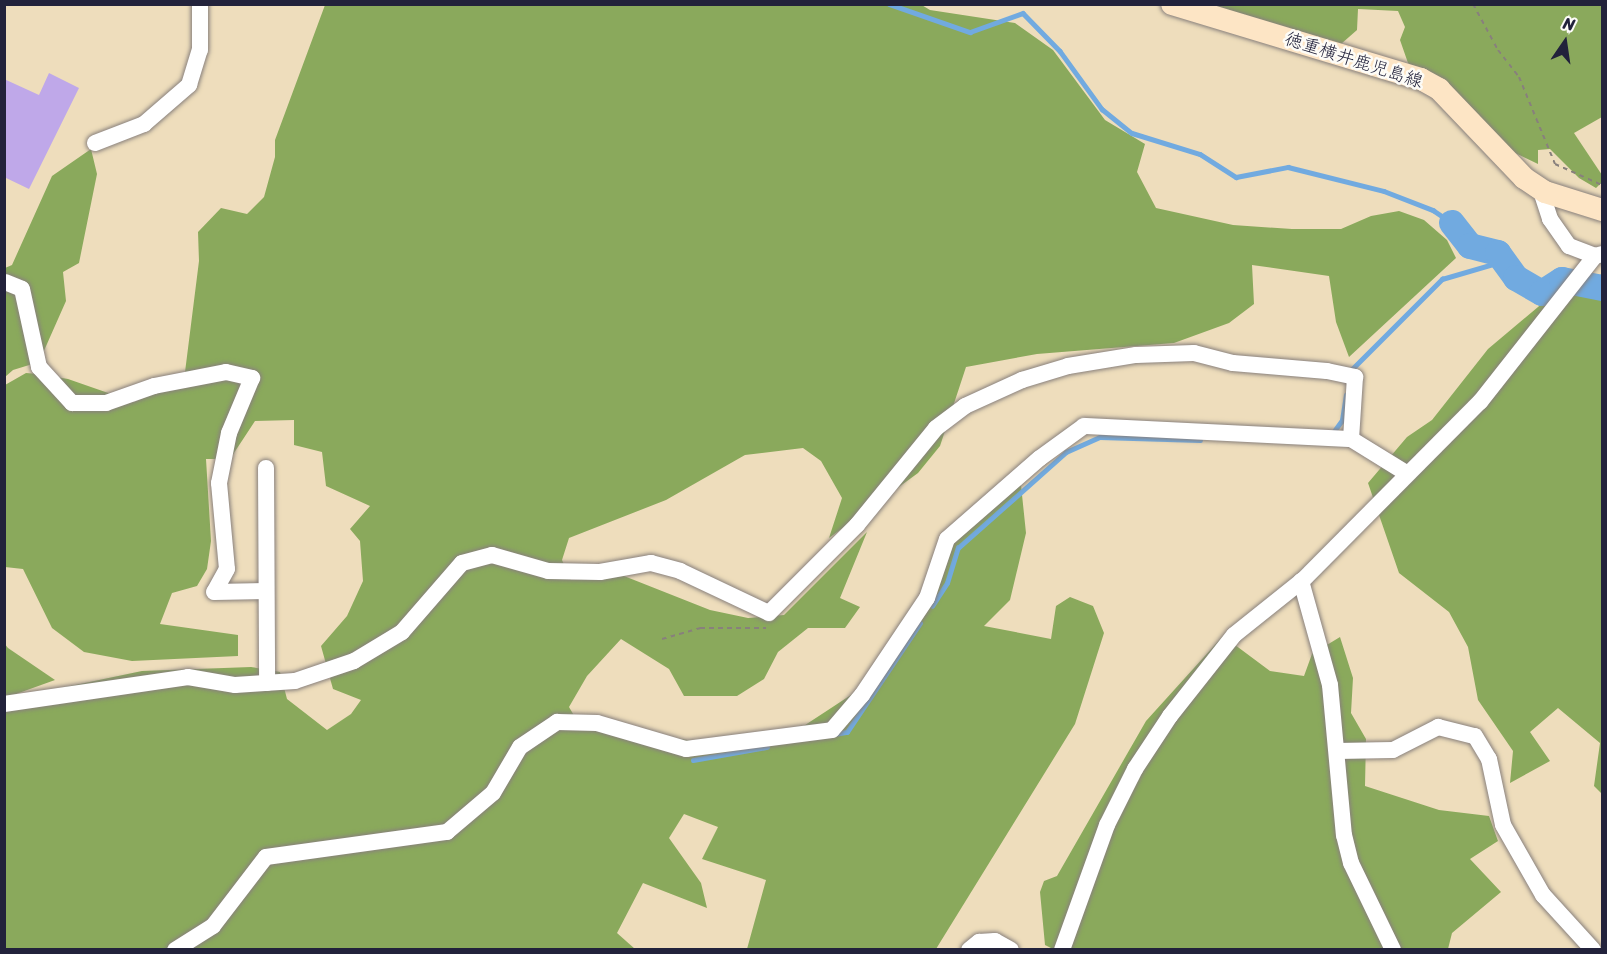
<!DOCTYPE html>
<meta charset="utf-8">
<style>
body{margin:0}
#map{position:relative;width:1607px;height:954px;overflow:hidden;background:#eeddbc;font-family:Sriracha,"Klee One",sans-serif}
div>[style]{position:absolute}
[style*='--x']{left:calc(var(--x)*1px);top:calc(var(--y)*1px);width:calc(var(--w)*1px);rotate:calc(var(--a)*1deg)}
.forest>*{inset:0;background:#8aa95c}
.stream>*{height:4.5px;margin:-2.25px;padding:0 2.25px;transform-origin:2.25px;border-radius:2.25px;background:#71aae0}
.river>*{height:26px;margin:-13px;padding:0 13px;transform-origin:13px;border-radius:13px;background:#71aae0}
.building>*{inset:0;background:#bfa8e9}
.path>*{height:2px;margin-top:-1px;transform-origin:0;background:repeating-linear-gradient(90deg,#88807c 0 4.5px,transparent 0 9px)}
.roads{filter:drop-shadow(0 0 2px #88807c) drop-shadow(0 0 2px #88807c)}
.street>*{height:16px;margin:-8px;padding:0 8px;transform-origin:8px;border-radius:8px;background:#fff}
.secondary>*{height:22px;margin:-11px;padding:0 11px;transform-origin:11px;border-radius:11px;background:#fde5c5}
span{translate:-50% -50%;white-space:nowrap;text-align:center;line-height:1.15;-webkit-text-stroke:5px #fdfcf7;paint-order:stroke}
.street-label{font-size:18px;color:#22223b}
.frame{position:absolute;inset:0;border:6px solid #22223b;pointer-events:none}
.north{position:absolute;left:1535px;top:12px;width:60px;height:60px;-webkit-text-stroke:4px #fdfcf7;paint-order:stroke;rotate:13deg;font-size:16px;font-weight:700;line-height:24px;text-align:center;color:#22223b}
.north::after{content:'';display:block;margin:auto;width:21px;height:27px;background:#22223b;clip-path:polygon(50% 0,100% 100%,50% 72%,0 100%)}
</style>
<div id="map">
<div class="forest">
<i style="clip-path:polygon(920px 4px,930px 10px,1015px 23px,1053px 50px,1105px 120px,1145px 144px,1137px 172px,1156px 208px,1233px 225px,1292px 229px,1341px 229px,1371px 216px,1399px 211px,1424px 220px,1447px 240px,1456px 258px,1349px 357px,1336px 322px,1329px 276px,1252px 265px,1254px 304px,1229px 323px,1174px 343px,1037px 354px,966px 367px,940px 446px,918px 473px,829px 538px,842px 498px,821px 461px,803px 448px,745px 455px,666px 500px,569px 538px,562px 560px,571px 580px,624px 576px,710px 610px,748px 618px,784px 615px,867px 532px,840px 598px,860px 607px,845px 628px,808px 628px,778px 652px,764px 679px,737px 696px,684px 696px,669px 669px,621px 639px,587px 676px,569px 707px,579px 724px,742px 748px,796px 731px,854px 693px,908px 621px,934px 567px,975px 511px,1021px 485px,1026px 533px,1010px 600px,984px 626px,1051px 639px,1056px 606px,1070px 597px,1093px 606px,1104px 633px,1075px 724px,936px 949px,747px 949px,766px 880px,702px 859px,718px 827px,684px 814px,669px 838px,701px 883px,707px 908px,643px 883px,617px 933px,635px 949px,5px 949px,4px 708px,37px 693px,142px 671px,251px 667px,280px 672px,287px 699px,327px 730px,351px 714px,361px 700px,333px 689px,321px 646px,347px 616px,363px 581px,360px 541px,350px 529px,370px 506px,326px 486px,322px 452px,294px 445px,294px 420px,255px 421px,230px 459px,206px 459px,211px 541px,207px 569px,197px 586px,172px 593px,160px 624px,238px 635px,238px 656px,132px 661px,84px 652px,52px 628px,23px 569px,5px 567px,5px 385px,26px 373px,38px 374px,68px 379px,134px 402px,184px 380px,199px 261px,198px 232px,221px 208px,247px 214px,264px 197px,275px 157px,275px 140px,325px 5px)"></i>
<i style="clip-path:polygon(1208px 5px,1602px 5px,1602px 117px,1574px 133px,1602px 175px,1602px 182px,1596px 188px,1579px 178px,1550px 149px,1538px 150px,1538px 164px,1509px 150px,1408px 63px,1400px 40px,1405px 27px,1398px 11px,1358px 9px,1357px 30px,1341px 44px)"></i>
<i style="clip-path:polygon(91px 149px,97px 174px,79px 263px,63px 272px,66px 301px,39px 362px,13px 370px,5px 377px,5px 268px,12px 265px,52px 176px)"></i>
<i style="clip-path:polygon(1602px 274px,1602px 794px,1594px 786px,1600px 743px,1558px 708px,1530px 732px,1550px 761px,1510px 783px,1513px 751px,1478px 700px,1468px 647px,1449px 612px,1399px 573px,1368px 483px,1407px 437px,1432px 420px,1488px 349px,1544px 302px)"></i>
<i style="clip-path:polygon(1223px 636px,1270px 671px,1304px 676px,1312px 654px,1340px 637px,1353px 678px,1351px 713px,1366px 739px,1365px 786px,1439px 810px,1489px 816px,1498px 841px,1470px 859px,1501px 892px,1452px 933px,1448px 949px,1053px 949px,1045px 945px,1040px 892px,1044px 881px,1057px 876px,1146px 721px)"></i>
<i style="clip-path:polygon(4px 643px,8px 648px,55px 680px,5px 698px)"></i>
</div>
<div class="stream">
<i style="--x:889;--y:4;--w:86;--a:19.1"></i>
<i style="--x:970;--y:32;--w:56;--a:-19.7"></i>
<i style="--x:1023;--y:13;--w:53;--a:45.8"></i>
<i style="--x:1060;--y:51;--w:72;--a:54.1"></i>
<i style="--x:1102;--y:109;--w:38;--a:39"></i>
<i style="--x:1132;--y:133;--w:71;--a:17.2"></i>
<i style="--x:1200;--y:154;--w:43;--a:32.6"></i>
<i style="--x:1236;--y:177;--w:53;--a:-10.9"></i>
<i style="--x:1288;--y:167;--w:99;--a:14"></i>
<i style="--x:1384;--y:191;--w:53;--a:21.2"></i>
<i style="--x:1433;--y:210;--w:23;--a:34"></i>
<i style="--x:1349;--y:372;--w:132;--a:-45"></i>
<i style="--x:1442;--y:279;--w:65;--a:-16.2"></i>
<i style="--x:1332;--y:434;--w:17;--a:-54"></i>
<i style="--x:1342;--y:420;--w:25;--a:-81"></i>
<i style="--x:932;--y:606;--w:27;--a:-57"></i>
<i style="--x:947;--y:583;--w:37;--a:-73"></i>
<i style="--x:958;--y:548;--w:144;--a:-41.6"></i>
<i style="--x:1066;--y:452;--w:37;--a:-24"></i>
<i style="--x:1100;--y:437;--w:100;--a:1.7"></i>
<i style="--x:834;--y:734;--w:13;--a:-9"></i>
<i style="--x:847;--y:732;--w:131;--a:-56.2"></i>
<i style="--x:693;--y:760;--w:75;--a:-10"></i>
</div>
<div class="river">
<i style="--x:1452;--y:223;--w:29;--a:52"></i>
<i style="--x:1470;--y:246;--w:29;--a:14"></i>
<i style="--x:1498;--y:253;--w:31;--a:54"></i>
<i style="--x:1516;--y:278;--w:30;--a:30"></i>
<i style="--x:1542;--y:293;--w:24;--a:-33"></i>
<i style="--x:1562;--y:280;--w:41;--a:11.3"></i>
</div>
<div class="building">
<i style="clip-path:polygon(49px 73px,79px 88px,29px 189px,4px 177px,4px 79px,39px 95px)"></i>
</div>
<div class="path">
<i style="--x:1473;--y:4;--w:52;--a:61.5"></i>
<i style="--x:1498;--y:50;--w:34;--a:52"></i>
<i style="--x:1519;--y:77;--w:94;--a:67.5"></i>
<i style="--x:1555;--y:164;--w:51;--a:24.1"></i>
<i style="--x:662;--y:639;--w:40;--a:-16"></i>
<i style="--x:700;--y:628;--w:66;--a:0"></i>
</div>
<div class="roads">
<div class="street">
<i style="--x:95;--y:143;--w:53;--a:-21.2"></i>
<i style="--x:144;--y:124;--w:60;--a:-40.9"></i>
<i style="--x:189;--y:85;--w:37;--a:-73"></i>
<i style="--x:200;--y:50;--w:46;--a:-90"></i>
<i style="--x:1540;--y:188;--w:33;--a:72"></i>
<i style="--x:1550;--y:219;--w:33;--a:55"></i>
<i style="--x:1569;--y:246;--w:28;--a:21"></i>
<i style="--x:5;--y:282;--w:18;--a:22"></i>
<i style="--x:22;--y:289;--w:80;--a:77.7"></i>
<i style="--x:39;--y:367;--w:49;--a:47.5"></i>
<i style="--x:72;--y:403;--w:34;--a:0"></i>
<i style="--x:106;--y:403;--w:51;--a:-19.5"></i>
<i style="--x:154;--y:386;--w:73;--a:-11"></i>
<i style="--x:226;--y:372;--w:27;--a:13"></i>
<i style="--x:252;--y:378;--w:60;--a:112.7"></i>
<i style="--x:229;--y:433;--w:51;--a:101.3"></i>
<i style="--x:219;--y:483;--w:86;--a:84.7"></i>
<i style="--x:227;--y:569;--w:26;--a:119"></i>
<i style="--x:214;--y:592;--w:52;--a:-1.1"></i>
<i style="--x:266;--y:468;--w:215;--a:89.7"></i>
<i style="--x:1301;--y:581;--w:108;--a:74.4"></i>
<i style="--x:1330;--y:685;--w:151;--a:84.7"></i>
<i style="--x:1344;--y:835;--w:29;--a:76"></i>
<i style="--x:1351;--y:863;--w:97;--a:64.2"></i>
<i style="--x:4;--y:704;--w:186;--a:-8.3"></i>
<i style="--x:188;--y:677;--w:48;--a:9.7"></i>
<i style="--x:235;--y:685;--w:60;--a:-3.8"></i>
<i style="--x:295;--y:681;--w:62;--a:-18.7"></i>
<i style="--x:354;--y:661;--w:56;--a:-31.1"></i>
<i style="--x:402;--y:632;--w:91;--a:-49"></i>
<i style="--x:462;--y:563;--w:31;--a:-15"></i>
<i style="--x:492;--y:555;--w:58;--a:15.9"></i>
<i style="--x:548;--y:571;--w:52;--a:1.1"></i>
<i style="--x:600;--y:572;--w:52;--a:-10"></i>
<i style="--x:651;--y:563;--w:30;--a:15"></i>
<i style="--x:680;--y:571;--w:98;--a:25.3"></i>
<i style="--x:769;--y:613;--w:124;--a:-45"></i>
<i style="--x:857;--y:525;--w:125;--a:-50.8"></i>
<i style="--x:936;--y:428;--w:36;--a:-37"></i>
<i style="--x:965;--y:406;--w:63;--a:-24.5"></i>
<i style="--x:1022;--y:380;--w:48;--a:-16.9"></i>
<i style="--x:1068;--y:366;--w:69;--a:-9.2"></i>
<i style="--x:1136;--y:355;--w:58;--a:-2"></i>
<i style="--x:1194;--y:353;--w:40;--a:14.4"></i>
<i style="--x:1233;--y:363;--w:94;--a:4.9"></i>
<i style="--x:1327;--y:371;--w:29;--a:12"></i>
<i style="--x:1355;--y:377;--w:62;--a:93.7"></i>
<i style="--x:1351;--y:439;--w:65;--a:31.7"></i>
<i style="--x:1337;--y:751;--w:56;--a:-1"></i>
<i style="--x:1393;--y:750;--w:51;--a:-27.1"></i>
<i style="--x:1438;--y:727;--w:38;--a:14"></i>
<i style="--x:1475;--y:736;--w:27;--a:59"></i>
<i style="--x:1489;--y:759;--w:67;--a:78"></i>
<i style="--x:1503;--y:825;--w:81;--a:60.3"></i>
<i style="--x:1543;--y:895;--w:74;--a:47.7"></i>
<i style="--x:175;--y:950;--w:45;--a:-32.3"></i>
<i style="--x:213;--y:926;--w:87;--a:-52.5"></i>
<i style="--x:266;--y:857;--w:183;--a:-7.9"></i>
<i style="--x:447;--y:832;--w:60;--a:-40.3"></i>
<i style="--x:493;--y:793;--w:53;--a:-59.6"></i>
<i style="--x:520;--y:747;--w:45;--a:-34"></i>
<i style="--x:557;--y:722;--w:40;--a:1.4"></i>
<i style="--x:597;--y:723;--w:93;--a:16.3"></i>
<i style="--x:686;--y:749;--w:147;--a:-7.4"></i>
<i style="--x:832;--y:730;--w:46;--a:-49.4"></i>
<i style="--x:862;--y:695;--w:117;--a:-56.2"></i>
<i style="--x:927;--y:598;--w:62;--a:-71.3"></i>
<i style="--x:947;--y:539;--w:123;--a:-41.1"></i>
<i style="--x:1040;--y:458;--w:54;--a:-36"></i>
<i style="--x:1084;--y:426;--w:267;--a:2.8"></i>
<i style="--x:969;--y:950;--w:13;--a:-39"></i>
<i style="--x:979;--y:942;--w:16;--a:-4"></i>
<i style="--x:995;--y:941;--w:18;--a:29"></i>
<i style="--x:1062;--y:950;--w:133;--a:-70.2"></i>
<i style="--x:1107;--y:825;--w:63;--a:-63.4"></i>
<i style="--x:1135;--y:769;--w:64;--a:-56.6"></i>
<i style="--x:1170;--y:716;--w:103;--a:-51.7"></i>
<i style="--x:1234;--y:635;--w:88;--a:-38.6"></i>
<i style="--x:1303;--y:580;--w:251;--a:-45.2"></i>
<i style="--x:1480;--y:402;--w:186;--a:-51.8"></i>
<i style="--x:1595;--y:256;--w:7;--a:-16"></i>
</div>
<div class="secondary">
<i style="--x:1172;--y:4;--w:260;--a:16.8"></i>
<i style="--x:1421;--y:79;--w:21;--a:29"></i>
<i style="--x:1439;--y:89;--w:123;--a:46.3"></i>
<i style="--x:1524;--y:178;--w:25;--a:34"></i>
<i style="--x:1545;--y:192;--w:60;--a:17.5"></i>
</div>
</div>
<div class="street-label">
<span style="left:1354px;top:60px;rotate:18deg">徳重横井鹿児島線</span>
</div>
<div class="frame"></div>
<div class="north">N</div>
</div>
